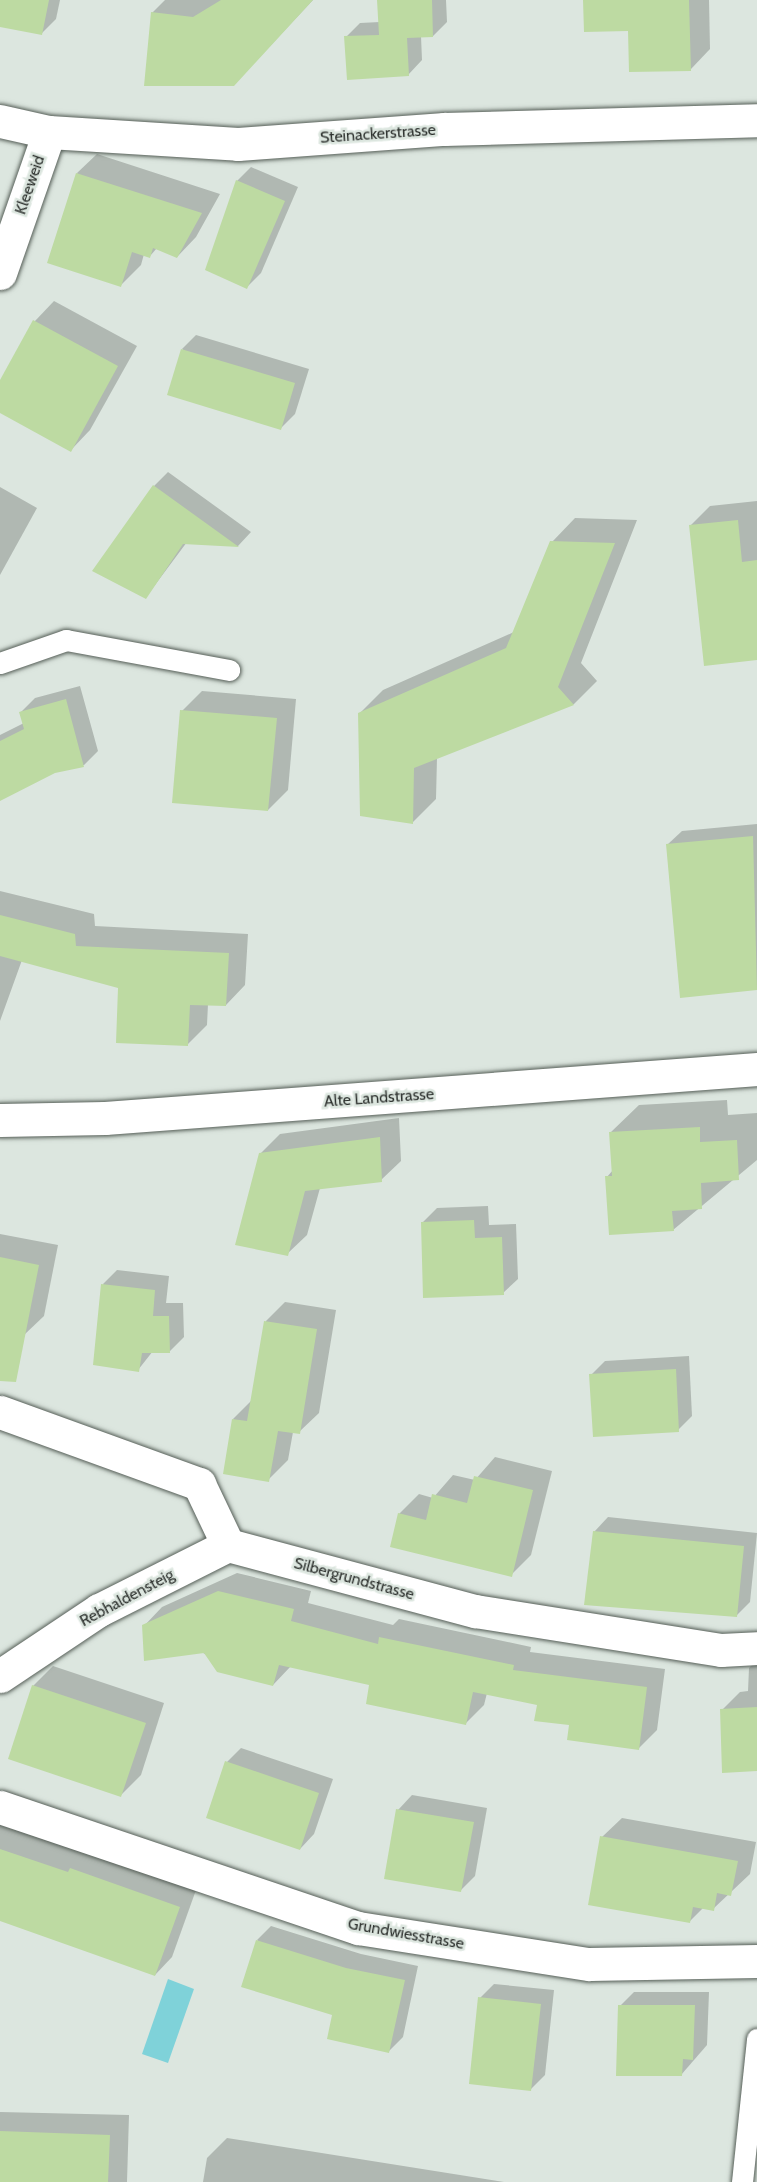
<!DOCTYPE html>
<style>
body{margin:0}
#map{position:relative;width:757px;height:2182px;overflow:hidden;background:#dce6df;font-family:Cabin,sans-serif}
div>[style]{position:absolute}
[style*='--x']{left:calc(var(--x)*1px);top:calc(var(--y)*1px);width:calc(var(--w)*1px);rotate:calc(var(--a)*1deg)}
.water>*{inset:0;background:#7fd2d9}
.shadow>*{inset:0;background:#0003}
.building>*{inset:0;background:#bddaa2}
.roads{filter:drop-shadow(0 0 2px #555e57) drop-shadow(0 0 2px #555e57)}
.service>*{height:21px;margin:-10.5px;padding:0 10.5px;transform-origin:10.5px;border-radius:10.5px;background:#fff}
.minor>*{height:33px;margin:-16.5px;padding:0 16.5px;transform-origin:16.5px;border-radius:16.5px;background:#fff}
.secondary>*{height:33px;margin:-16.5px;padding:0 16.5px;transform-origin:16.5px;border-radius:16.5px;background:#fff}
span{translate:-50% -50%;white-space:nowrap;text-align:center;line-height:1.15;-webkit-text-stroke:5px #dce6df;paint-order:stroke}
.street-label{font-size:16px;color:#2c302d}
</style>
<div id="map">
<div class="water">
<i style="clip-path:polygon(168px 1979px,194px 1989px,168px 2063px,142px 2054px)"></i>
</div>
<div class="shadow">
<i style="clip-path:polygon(0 0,60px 0,56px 19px,42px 33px,0 25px)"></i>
<i style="clip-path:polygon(165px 0,313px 0,253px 64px,152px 13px)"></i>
<i style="clip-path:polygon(379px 0,446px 0,447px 22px,433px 36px,421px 36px,422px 60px,408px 75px,346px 37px,360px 23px,380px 22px)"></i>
<i style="clip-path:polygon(584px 0,709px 0,710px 49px,691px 69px)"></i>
<i style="clip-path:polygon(97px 154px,220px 194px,196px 237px,177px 257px,157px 248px,150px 256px,144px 254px,141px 265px,121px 285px,77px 173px)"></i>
<i style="clip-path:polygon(251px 167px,298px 187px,261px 273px,247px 287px,237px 181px)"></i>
<i style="clip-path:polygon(54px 301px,137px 346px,90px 430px,71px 450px,0 411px,0 384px,35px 321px)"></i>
<i style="clip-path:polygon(196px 335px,309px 369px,295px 414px,281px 428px,182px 349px)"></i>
<i style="clip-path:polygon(168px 472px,251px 532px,238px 546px,187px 542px,146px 597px,154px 486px)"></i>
<i style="clip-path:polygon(0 487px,37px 508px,0 575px)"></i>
<i style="clip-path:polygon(757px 501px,757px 657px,690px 526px,710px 506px)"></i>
<i style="clip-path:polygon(575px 518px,637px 520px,581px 663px,597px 681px,574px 704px,437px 758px,436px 799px,412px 823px,359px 714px,383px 690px,514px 632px,552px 542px)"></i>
<i style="clip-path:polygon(80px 686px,98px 751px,84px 765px,54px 772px,0 799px,0 735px,24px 723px,21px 712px,35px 698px)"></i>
<i style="clip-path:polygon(202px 691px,296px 699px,288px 790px,268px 810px,182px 711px)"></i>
<i style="clip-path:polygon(757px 824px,757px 989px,681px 996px,667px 845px,682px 831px)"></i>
<i style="clip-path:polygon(0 891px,94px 914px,95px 926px,248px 934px,245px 985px,226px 1005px,208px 1004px,207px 1025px,187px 1045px,120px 987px,22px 960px,0 1021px)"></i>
<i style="clip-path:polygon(727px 1100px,728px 1115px,757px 1113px,757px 1160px,673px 1230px,607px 1177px,613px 1170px,611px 1132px,639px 1105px)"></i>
<i style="clip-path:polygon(399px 1118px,401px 1161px,381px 1180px,320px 1188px,307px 1235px,287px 1254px,260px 1154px,280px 1134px)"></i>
<i style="clip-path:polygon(488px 1206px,489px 1225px,516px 1224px,518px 1279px,503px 1293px,423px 1222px,437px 1208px)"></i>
<i style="clip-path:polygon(0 1234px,58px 1245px,44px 1316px,24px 1335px,0 1331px)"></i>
<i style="clip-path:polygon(117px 1270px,169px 1276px,166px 1303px,183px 1303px,184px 1337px,170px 1351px,153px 1351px,138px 1370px,103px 1284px)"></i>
<i style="clip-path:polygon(285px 1302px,336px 1310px,319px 1413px,299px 1432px,293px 1432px,288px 1460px,268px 1480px,233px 1419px,252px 1400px,266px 1321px)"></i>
<i style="clip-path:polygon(689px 1356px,692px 1416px,678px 1430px,591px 1375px,605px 1361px)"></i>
<i style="clip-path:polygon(495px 1457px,552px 1471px,531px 1555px,511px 1575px,399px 1514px,419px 1494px,433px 1498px,453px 1475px,475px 1480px)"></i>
<i style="clip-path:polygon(608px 1517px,757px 1533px,750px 1602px,736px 1616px,594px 1532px)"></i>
<i style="clip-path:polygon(237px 1573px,311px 1591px,308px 1603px,393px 1625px,399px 1619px,531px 1647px,530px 1652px,665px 1669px,657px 1730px,639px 1748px,570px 1724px,538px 1704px,487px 1693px,484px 1705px,466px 1723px,371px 1684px,291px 1666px,273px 1685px,144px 1626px,162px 1607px)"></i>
<i style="clip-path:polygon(757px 1660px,757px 1770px,722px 1710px,740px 1692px,748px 1691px,749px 1668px)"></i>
<i style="clip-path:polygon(53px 1666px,164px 1703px,141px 1775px,121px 1795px,33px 1686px)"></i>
<i style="clip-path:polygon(241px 1748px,333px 1779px,314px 1834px,300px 1849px,227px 1762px)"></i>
<i style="clip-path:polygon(412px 1795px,487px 1808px,475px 1876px,461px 1890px,398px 1810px)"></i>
<i style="clip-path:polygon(622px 1818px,756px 1842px,750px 1874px,713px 1909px,703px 1908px,689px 1922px,602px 1837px)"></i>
<i style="clip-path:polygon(0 1825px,196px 1890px,172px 1957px,155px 1975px,0 1907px)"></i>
<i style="clip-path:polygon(271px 1926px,361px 1954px,418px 1966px,403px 2037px,389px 2051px,334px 2014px,257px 1940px)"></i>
<i style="clip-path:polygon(494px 1984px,554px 1990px,545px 2075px,531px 2089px,480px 1998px)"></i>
<i style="clip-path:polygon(634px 1992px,709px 1992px,707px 2045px,681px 2075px,620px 2006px)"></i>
<i style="clip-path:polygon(0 2112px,129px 2115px,127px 2182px,0 2182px)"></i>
<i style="clip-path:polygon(227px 2138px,504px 2182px,203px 2182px,207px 2158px)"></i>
</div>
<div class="building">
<i style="clip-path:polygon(0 0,49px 0,42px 35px,0 27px)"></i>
<i style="clip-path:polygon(221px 0,313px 0,234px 86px,144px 86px,151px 12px,193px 17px)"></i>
<i style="clip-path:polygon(377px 0,432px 0,433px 37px,407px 38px,409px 76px,347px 80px,344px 36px,379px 35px)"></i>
<i style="clip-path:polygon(583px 0,689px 0,691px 71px,629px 72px,628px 31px,584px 32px)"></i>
<i style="clip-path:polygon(76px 173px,202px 213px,177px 258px,153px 248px,150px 258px,132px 252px,121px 287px,47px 263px)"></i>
<i style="clip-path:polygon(236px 180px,285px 201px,247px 289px,205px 270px)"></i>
<i style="clip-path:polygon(33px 320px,118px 366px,71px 452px,0 413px,0 380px)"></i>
<i style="clip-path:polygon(181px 349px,295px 383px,281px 430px,167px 395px)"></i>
<i style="clip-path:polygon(153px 485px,239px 547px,183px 544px,146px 599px,92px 571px)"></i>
<i style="clip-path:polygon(738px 520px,742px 562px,757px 560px,757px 660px,704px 666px,689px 525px)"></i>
<i style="clip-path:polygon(550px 541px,615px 543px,558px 687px,574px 705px,414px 768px,413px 824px,360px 816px,358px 713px,506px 648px)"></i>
<i style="clip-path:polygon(66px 699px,84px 767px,55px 773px,0 801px,0 741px,24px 729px,19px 712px)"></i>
<i style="clip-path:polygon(180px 710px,277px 718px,268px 811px,172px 803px)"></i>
<i style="clip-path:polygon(753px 836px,757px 990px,680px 998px,666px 844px)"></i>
<i style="clip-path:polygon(0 915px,75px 934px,76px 946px,229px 953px,226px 1006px,190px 1005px,188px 1046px,116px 1043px,118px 988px,0 956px)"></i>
<i style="clip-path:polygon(700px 1127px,700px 1142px,737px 1140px,739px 1180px,701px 1183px,702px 1209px,672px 1211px,674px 1231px,609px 1235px,605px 1176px,612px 1176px,609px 1132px)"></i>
<i style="clip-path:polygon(380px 1137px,382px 1182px,305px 1191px,288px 1256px,235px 1245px,259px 1153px)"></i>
<i style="clip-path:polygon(474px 1220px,475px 1238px,502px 1237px,504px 1295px,423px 1298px,421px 1222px)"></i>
<i style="clip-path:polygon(0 1257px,39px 1265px,16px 1382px,0 1381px)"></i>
<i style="clip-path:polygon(101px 1284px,155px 1290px,153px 1316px,169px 1316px,170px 1353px,142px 1353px,139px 1372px,93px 1365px)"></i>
<i style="clip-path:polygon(264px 1321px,317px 1329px,300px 1434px,278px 1431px,269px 1482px,223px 1474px,232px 1419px,247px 1421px)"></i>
<i style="clip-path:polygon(676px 1369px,679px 1432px,593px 1437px,589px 1374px)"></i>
<i style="clip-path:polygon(474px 1476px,533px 1490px,512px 1577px,390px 1547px,398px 1513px,426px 1520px,432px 1494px,467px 1503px)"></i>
<i style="clip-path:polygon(593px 1531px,744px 1546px,737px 1617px,584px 1605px)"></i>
<i style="clip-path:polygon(218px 1591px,294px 1609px,291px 1621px,378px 1644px,379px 1637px,514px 1665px,513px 1670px,647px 1687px,639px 1750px,567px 1740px,569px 1725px,534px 1721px,537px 1705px,473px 1692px,466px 1725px,366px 1704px,369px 1685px,279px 1665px,273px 1686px,217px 1672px,204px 1653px,144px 1661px,142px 1625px)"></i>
<i style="clip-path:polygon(32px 1685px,146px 1723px,121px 1797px,8px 1759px)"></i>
<i style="clip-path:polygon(757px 1707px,757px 1771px,722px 1773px,720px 1709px)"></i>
<i style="clip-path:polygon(225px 1761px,319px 1793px,300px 1850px,206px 1818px)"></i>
<i style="clip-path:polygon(396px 1809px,474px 1822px,461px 1892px,384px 1879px)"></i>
<i style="clip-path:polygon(600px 1836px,738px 1861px,731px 1896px,717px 1893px,714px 1911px,693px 1907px,690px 1923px,588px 1905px)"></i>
<i style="clip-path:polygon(0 1849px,68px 1872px,70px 1868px,180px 1907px,155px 1976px,0 1921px)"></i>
<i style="clip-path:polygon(256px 1940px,346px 1968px,405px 1980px,389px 2053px,327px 2039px,332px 2015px,241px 1987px)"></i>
<i style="clip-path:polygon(478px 1997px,541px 2004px,531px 2091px,469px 2084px)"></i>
<i style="clip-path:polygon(618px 2005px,695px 2005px,693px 2060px,683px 2059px,682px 2076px,616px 2076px)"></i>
<i style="clip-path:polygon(0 2131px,110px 2135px,108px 2182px,0 2182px)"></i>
</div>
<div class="roads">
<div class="service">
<i style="--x:0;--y:663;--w:70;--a:-19.2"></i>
<i style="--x:66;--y:640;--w:166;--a:10.4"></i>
<i style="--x:742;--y:2182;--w:144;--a:-84"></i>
</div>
<div class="minor">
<i style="--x:0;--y:121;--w:50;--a:12.7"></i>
<i style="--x:49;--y:132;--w:189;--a:3.6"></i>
<i style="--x:238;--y:144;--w:207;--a:-4.2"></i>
<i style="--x:444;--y:129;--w:313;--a:-1.6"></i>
<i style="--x:0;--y:273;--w:149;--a:-70.8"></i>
<i style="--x:0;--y:1412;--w:212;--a:19.9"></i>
<i style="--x:199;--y:1484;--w:68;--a:64.6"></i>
<i style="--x:228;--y:1545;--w:256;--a:15"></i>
<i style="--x:475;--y:1611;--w:249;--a:9"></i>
<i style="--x:721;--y:1650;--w:36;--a:-3"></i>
<i style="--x:0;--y:1676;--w:119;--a:-33.7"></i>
<i style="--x:99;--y:1610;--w:144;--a:-26.7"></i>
<i style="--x:0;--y:1807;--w:378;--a:18.7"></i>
<i style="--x:358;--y:1928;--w:234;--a:8.9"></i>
<i style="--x:589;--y:1964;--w:168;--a:-1"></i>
</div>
<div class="secondary">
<i style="--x:0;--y:1120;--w:105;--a:-1.1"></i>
<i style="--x:105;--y:1118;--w:654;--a:-4.3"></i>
</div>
</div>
<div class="street-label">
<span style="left:378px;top:134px;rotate:-4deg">Steinackerstrasse</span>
<span style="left:30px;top:185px;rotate:-71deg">Kleeweid</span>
<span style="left:379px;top:1098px;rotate:-4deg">Alte Landstrasse</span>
<span style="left:354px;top:1579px;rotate:15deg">Silbergrundstrasse</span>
<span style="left:127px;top:1598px;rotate:-28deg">Rebhaldensteig</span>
<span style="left:406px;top:1934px;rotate:10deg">Grundwiesstrasse</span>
</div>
</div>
